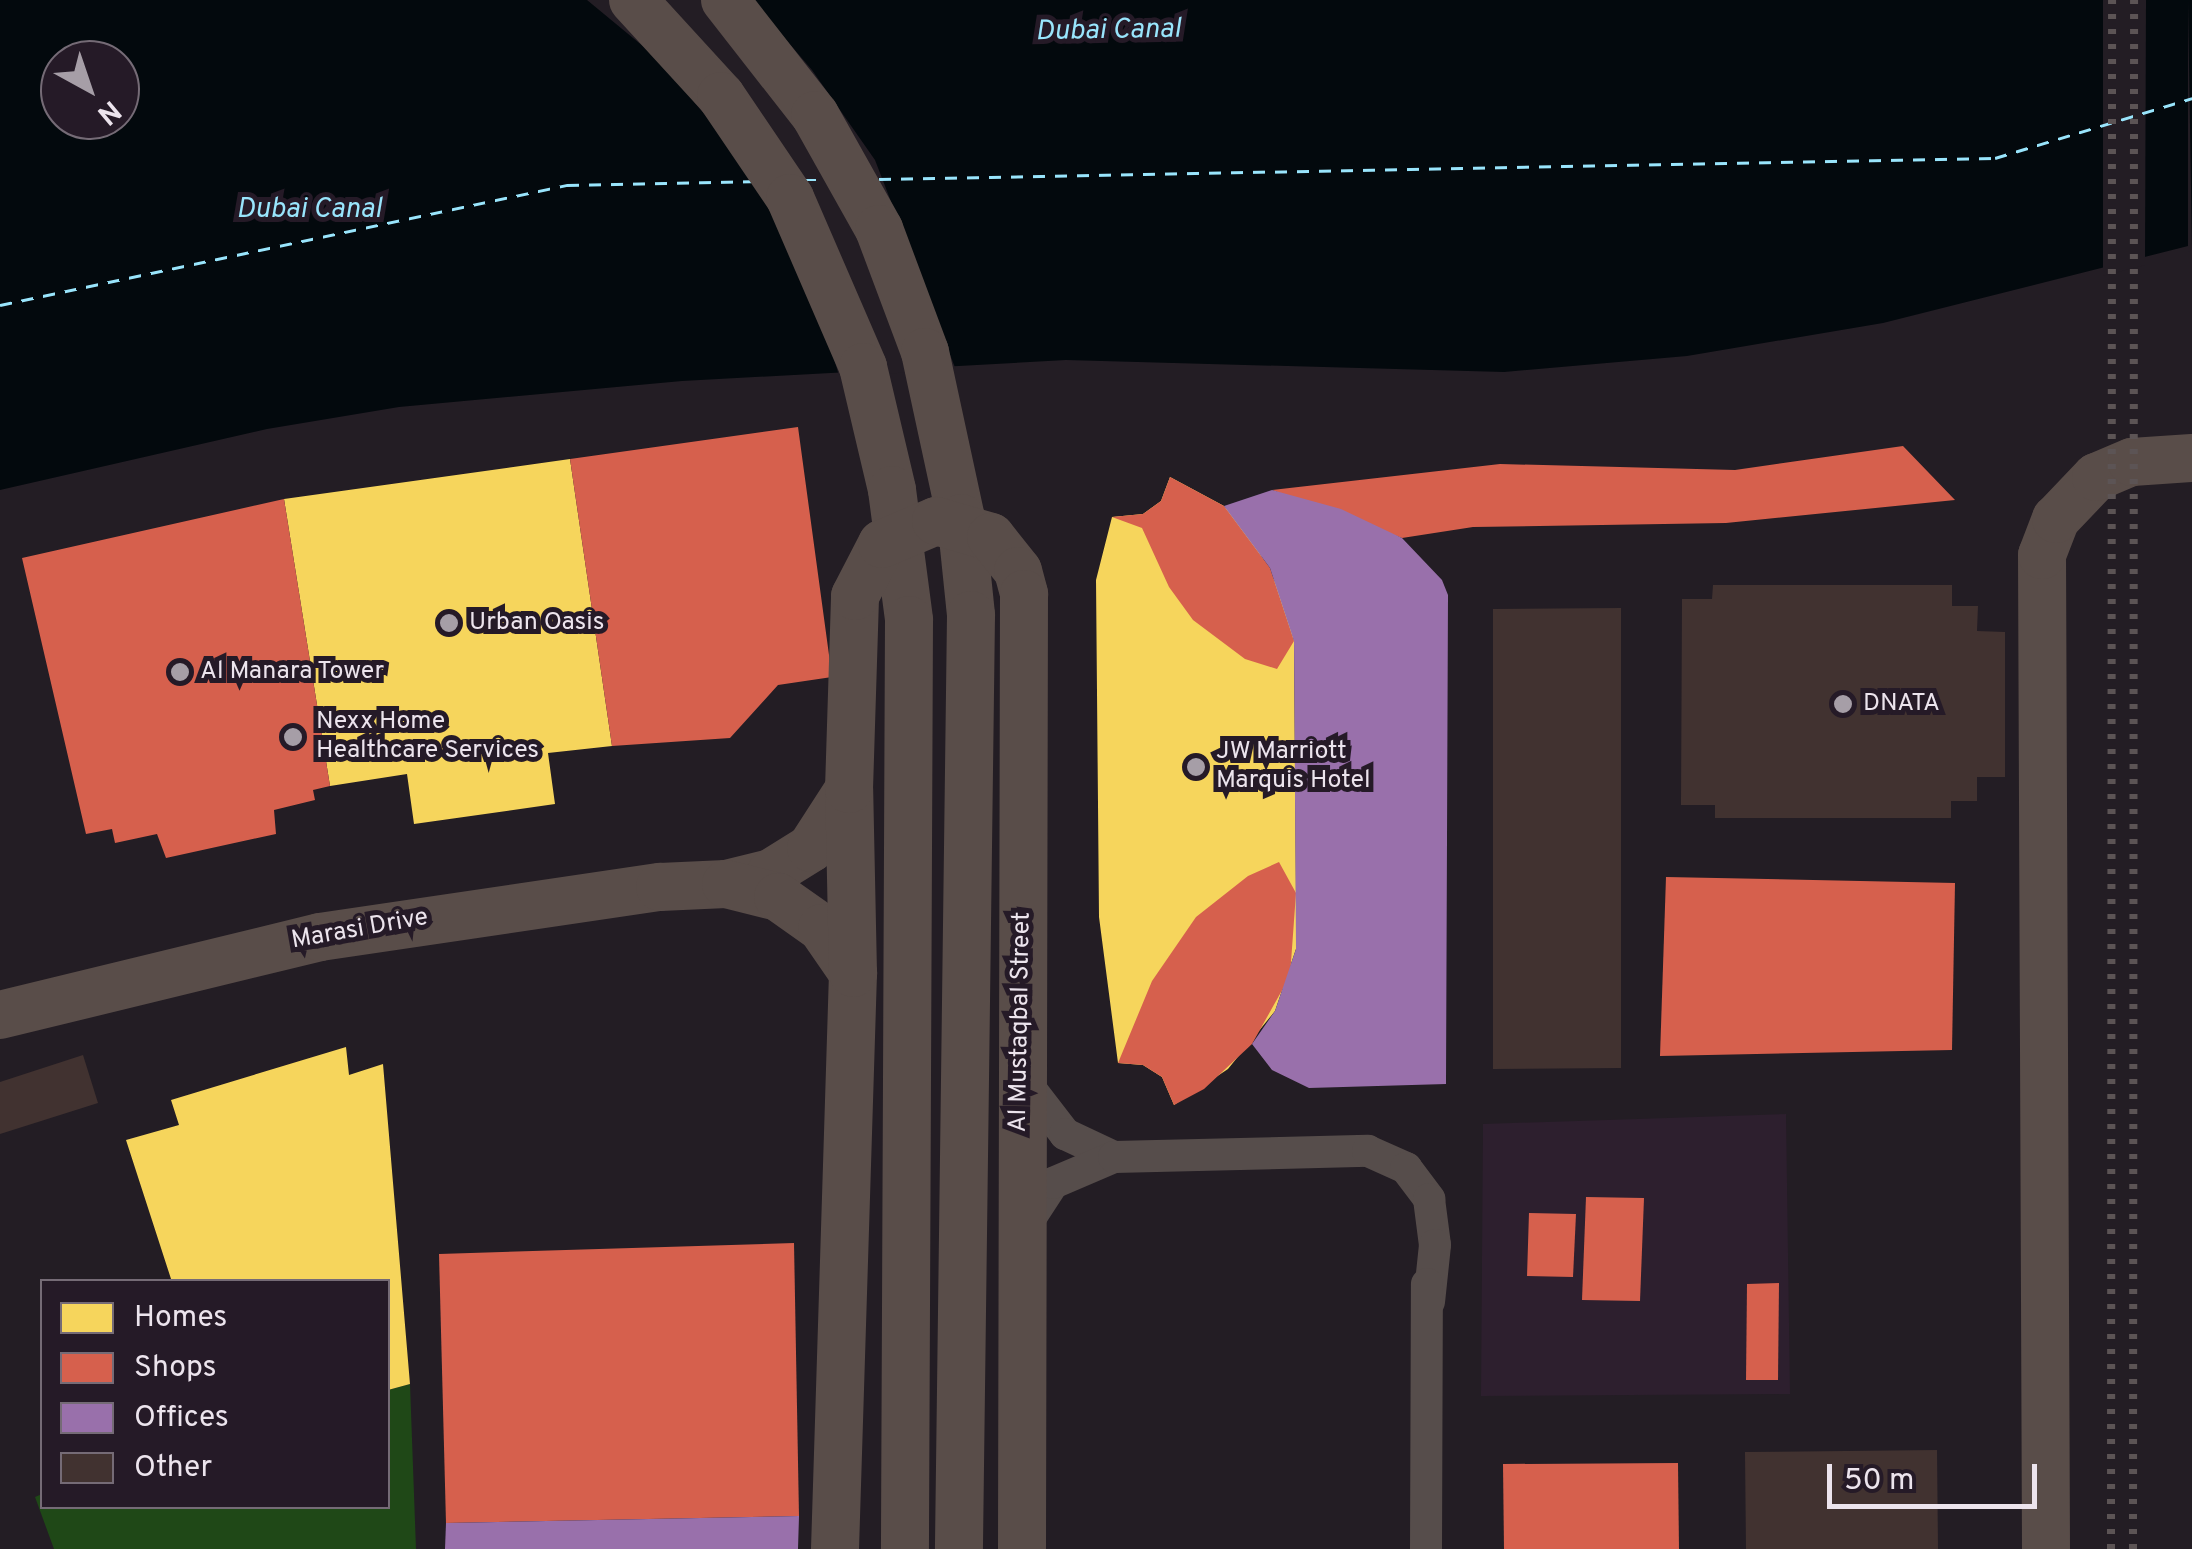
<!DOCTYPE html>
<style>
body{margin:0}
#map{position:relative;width:2192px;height:1549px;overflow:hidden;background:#231d24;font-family:Overpass,sans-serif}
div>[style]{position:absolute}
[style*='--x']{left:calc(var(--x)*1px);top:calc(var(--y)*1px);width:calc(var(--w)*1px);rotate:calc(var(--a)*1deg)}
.built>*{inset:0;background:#2d1f2e}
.green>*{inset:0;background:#1f4817}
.water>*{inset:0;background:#03090d}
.pier>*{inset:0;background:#231d24}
.homes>*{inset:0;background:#f6d55c}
.shops>*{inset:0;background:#d6604d}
.offices>*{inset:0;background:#9970ab}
.ferry>*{height:2.5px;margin-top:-1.25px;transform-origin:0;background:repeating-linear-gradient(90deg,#99e5fc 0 12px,transparent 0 22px)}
.building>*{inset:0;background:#413230}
.street>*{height:32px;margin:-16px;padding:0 16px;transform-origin:16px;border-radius:16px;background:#564d4b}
.secondary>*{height:48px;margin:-24px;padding:0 24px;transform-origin:24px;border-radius:24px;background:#594d49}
.rail>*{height:8px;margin-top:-4px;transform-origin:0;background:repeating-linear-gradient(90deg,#5c5455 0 5px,transparent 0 15px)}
.dots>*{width:28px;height:28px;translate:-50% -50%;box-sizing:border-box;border:5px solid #251a27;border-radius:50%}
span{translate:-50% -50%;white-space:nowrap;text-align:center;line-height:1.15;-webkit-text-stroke:10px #251a27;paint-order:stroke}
.poi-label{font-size:25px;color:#ece4ed}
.left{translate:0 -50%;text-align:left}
.street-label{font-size:25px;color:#ece4ed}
.water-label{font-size:28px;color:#99e5fc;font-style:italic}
.legend{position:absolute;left:40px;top:1279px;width:350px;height:230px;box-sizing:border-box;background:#251a27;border:2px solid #756b76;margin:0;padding:12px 18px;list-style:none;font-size:30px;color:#ece4ed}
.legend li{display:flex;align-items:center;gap:20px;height:50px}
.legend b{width:50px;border:2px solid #756b76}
.north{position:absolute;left:40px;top:40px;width:100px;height:100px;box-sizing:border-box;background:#251a27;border:2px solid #756b76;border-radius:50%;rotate:140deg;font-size:28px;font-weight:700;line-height:40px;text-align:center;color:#ece4ed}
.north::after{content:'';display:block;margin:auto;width:35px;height:45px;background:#a69ea7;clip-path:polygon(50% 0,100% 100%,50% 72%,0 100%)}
.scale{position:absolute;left:1827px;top:1464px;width:210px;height:45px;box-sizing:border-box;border:5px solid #ece4ed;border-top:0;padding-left:12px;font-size:30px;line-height:35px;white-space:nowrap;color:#ece4ed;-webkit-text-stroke:8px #251a27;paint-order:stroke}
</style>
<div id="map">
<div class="built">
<i style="clip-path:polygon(1786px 1114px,1790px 1394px,1481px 1396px,1483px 1124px)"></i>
</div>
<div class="green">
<i style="clip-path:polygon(410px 1384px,416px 1549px,54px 1549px,35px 1497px,42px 1494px,42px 1506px,388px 1506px,388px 1390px)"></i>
</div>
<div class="water">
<i style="clip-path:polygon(evenodd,0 0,2192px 0,2192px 245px,1883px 323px,1687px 356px,1504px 372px,1066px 360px,682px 381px,399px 407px,267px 429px,0 490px,0 0,60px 60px,120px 60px,120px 120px,60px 120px,60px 60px)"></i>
</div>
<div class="pier">
<i style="clip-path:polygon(587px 0,752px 0,812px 70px,875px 160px,956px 370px,839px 376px,821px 313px,777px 221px,722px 135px,656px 57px)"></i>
<i style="clip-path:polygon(2103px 0,2146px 0,2145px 265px,2103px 276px)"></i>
<i style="clip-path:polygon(2188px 0,2192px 250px,2188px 252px)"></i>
</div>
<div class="homes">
<i style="clip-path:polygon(570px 459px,612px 746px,548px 753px,555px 804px,414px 824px,407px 774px,330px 786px,284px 499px)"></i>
<i style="clip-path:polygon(1170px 477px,1224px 506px,1249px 533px,1284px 599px,1294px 641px,1296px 893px,1296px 949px,1275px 1011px,1228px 1069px,1174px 1105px,1162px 1077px,1143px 1065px,1118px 1063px,1099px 917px,1096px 580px,1112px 517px,1143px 514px,1161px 501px)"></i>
<i style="clip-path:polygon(346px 1047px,349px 1075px,383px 1064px,410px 1384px,388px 1390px,388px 1282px,172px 1282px,126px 1140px,179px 1125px,171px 1100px)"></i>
</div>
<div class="shops">
<i style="clip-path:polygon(798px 427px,832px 677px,778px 685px,730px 738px,612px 746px,570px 459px)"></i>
<i style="clip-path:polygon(1903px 446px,1955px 500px,1726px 523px,1473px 527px,1402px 538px,1272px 490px,1500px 464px,1735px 470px)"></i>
<i style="clip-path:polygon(1170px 477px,1224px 506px,1270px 568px,1294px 641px,1277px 669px,1245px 659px,1193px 620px,1169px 587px,1142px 528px,1112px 517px,1143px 514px,1161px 501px)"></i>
<i style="clip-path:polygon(284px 499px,330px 786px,313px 790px,315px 800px,274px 810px,276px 834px,166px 858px,157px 834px,115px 843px,112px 829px,86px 834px,22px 558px)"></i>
<i style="clip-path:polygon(1279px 862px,1296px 893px,1290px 976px,1252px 1044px,1204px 1089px,1174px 1105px,1162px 1077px,1143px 1065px,1118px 1063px,1152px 981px,1196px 917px,1248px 876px)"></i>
<i style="clip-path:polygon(1666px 877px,1955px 883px,1952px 1050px,1660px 1056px)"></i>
<i style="clip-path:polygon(1586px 1197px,1644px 1198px,1640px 1301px,1582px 1300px)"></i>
<i style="clip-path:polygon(1529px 1213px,1576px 1214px,1573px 1277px,1527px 1276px)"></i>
<i style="clip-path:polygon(794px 1243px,799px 1516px,446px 1523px,439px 1254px)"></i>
<i style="clip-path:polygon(1779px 1283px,1778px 1380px,1746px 1380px,1747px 1284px)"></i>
<i style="clip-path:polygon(1678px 1463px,1679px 1549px,1504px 1549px,1503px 1464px)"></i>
</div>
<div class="offices">
<i style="clip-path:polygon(1272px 490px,1341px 509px,1402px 538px,1442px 580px,1448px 595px,1446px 1084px,1309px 1088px,1272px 1070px,1252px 1044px,1275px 1011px,1296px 949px,1294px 641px,1270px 568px,1224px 506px)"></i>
<i style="clip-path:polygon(799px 1516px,798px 1549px,445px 1549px,446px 1523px)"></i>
</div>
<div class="ferry">
<i style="--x:879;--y:179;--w:1116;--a:-1.08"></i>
<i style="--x:1995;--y:158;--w:206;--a:-16.9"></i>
<i style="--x:804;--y:180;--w:22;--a:0"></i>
<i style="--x:0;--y:305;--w:580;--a:-11.95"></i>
<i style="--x:567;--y:185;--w:184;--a:-1.2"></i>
</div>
<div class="building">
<i style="clip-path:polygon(1713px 585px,1952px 585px,1952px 606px,1978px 606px,1977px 631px,2005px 632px,2005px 777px,1977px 777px,1977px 801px,1951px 801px,1951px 818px,1715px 818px,1715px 805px,1681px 805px,1682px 599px,1712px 599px)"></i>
<i style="clip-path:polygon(1621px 608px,1621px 1068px,1493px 1069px,1493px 609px)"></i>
<i style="clip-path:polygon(83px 1055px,98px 1103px,0 1134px,0 1082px)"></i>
<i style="clip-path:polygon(1937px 1450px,1938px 1549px,1746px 1549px,1745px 1452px)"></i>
</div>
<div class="street">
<i style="--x:1025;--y:1082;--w:66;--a:52.4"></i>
<i style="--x:1065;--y:1134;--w:54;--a:25.1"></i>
<i style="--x:1025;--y:1226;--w:51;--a:-56.9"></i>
<i style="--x:1053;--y:1183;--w:66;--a:-23.1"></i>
<i style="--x:1114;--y:1157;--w:254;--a:-1.4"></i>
<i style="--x:1368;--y:1151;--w:42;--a:24.1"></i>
<i style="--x:1406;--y:1168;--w:39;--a:53"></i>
<i style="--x:1429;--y:1199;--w:46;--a:82.6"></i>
<i style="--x:1435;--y:1245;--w:57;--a:96"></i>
<i style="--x:1426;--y:1549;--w:265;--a:-89.8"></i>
</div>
<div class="secondary">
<i style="--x:633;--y:0;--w:130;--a:47.5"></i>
<i style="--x:721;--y:96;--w:123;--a:55.9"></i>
<i style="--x:790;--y:198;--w:184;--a:66.6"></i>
<i style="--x:863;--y:367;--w:126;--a:76.7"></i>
<i style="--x:892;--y:490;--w:131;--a:82.5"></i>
<i style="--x:909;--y:620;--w:929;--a:90.25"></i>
<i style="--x:725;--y:0;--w:146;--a:52"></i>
<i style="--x:815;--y:115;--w:131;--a:60.7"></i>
<i style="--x:879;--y:229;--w:131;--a:69.5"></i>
<i style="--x:925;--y:352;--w:170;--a:77.8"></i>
<i style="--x:961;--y:518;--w:98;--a:84.1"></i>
<i style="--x:971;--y:615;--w:934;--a:90.74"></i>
<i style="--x:726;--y:884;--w:46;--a:-13.7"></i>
<i style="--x:771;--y:873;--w:47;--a:-32"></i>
<i style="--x:811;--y:848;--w:70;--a:-57.2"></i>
<i style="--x:0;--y:1015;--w:329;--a:-13.7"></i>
<i style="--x:320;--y:937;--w:344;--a:-8.4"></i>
<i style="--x:660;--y:887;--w:66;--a:-2.6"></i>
<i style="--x:726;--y:884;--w:54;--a:14"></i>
<i style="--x:778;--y:897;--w:54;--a:35.2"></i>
<i style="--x:822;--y:928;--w:55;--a:55.4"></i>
<i style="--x:835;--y:1549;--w:576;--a:-88.21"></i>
<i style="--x:853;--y:973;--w:184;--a:-91.2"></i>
<i style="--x:849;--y:789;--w:193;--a:-88.2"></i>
<i style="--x:855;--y:596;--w:59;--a:-62.6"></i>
<i style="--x:882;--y:544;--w:59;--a:-23.1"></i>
<i style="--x:936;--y:521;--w:57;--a:16.2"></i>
<i style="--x:991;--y:537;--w:43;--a:51.5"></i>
<i style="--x:1018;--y:571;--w:24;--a:75"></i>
<i style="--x:1024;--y:594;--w:955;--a:90.12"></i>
<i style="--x:2046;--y:1549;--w:994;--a:-90.23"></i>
<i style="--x:2042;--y:555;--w:39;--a:-69"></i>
<i style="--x:2056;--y:519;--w:58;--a:-46.4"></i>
<i style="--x:2096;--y:477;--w:39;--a:-23"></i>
<i style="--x:2132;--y:462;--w:60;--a:-3.8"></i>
</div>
<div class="rail">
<i style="--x:2111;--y:1549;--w:1549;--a:-89.96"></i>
<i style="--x:2133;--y:1549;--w:1549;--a:-89.96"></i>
</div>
<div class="dots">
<i style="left:449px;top:623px;background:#a69ea7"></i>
<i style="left:180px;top:672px;background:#a69ea7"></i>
<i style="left:1843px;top:704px;background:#a69ea7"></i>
<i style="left:293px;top:737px;background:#a69ea7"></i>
<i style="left:1196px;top:767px;background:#a69ea7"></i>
</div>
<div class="poi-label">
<span class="left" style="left:469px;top:623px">Urban Oasis</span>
<span class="left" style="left:200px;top:672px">Al Manara Tower</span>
<span class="left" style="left:1863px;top:704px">DNATA</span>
<span class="left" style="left:316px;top:737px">Nexx Home<br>Healthcare Services</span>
<span class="left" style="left:1216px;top:767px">JW Marriott<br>Marquis Hotel</span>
</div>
<div class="street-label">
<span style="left:360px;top:930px;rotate:-10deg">Marasi Drive</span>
<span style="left:1021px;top:1022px;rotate:-89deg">Al Mustaqbal Street</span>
</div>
<div class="water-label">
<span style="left:1108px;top:31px;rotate:-1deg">Dubai Canal</span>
<span style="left:309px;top:210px">Dubai Canal</span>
</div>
<ul class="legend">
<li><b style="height:28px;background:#f6d55c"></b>Homes</li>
<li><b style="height:28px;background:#d6604d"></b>Shops</li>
<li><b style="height:28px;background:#9970ab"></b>Offices</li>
<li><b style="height:28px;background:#413230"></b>Other</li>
</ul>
<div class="north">N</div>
<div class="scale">50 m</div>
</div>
